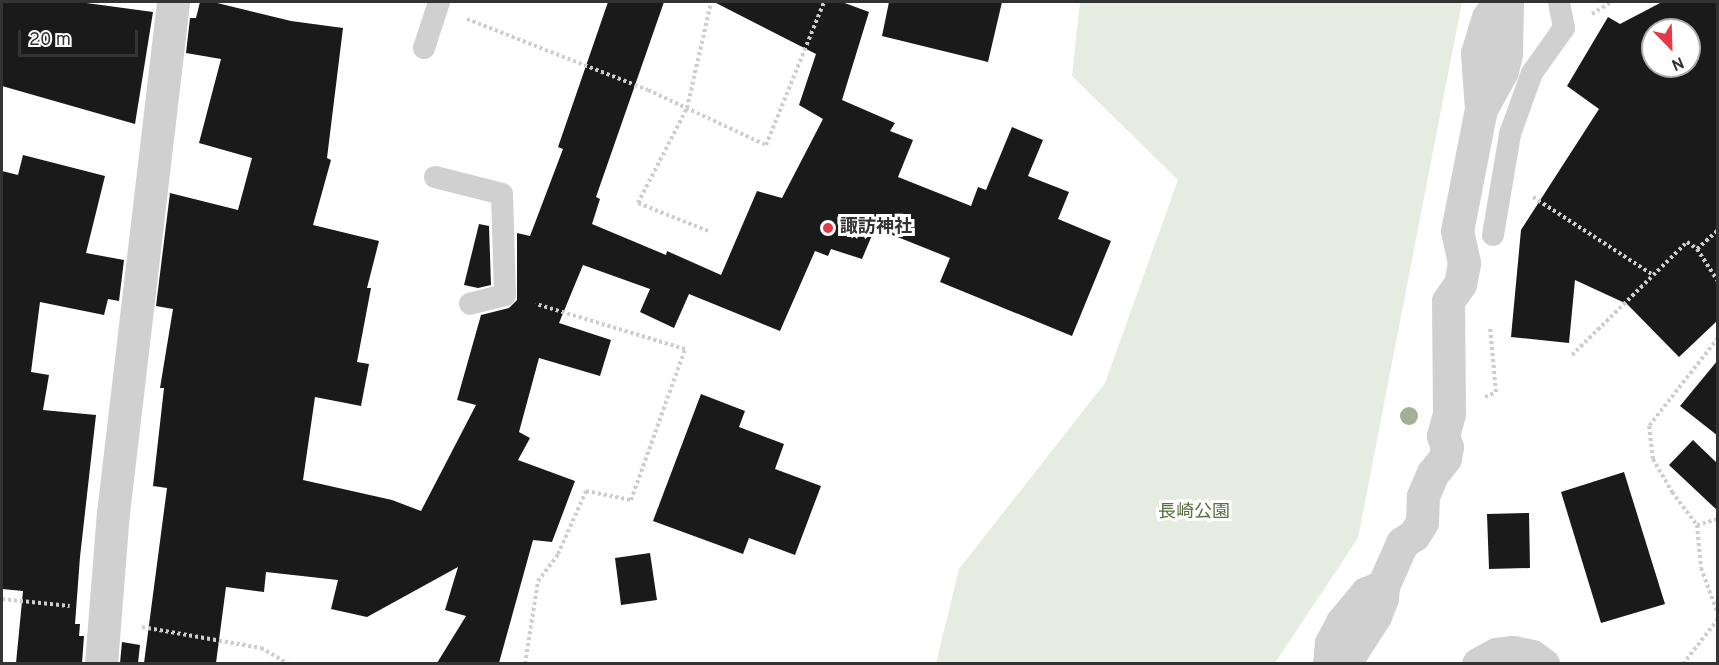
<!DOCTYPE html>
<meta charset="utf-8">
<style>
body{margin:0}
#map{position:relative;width:1719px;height:665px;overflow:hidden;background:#fff;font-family:Overpass,"Noto Sans JP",sans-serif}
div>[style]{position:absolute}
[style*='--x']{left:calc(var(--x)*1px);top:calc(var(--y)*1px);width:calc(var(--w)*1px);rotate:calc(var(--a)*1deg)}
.green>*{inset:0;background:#e6ecdf}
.building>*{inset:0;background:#1a1a1a}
.path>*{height:4px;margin-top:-2px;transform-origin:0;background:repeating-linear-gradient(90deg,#cdcdcd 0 3px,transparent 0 6px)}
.lane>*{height:22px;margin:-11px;padding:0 11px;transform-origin:11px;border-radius:11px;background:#d0d0d0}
.street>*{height:33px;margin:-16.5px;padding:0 16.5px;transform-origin:16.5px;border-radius:16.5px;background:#d0d0d0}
.trees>*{width:18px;height:18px;margin:-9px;border-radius:50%;background:#a2b095}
.dots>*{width:16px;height:16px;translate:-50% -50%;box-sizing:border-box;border:3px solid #fff;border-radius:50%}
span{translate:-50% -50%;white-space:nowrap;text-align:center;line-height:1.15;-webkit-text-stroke:6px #fff;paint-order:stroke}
.poi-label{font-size:18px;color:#333;font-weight:700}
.left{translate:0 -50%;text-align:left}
.park-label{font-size:18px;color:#56703f}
.frame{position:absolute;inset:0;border:3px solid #333;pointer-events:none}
.north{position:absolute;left:1641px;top:18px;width:60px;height:60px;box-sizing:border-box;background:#fff;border:2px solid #adadad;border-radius:50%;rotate:157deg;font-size:16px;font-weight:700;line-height:24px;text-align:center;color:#333}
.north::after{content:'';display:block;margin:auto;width:21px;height:27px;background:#e63946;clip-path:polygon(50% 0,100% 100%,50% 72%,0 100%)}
.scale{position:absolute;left:18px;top:30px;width:120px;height:27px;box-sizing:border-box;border:3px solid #333;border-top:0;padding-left:8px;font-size:18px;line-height:21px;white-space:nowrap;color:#333;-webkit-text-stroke:4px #fff;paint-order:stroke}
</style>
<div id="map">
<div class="green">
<i style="clip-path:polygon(1080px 2px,1462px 2px,1358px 538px,1275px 663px,936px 663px,959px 569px,1105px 383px,1178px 180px,1072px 76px)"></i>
</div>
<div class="building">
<i style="clip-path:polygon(2px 2px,79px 2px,153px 12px,135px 124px,2px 86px)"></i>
<i style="clip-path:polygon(200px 2px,213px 2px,291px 21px,343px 28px,327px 158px,331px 160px,313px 225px,379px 241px,367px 288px,371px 288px,357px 362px,369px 364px,361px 406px,315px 397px,303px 480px,392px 500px,421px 511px,476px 405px,457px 400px,481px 315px,509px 308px,517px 300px,517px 233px,530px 236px,563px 149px,558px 147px,608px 2px,664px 2px,596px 197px,600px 199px,592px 224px,666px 255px,667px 251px,721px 275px,757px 191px,782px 198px,823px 119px,799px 105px,816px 54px,714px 2px,842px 2px,869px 12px,842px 100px,895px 123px,890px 131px,913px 140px,898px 177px,971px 206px,978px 187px,986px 190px,1012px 127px,1043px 140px,1028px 176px,1069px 192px,1058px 219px,1111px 241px,1072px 336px,940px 282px,950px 258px,875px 228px,862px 259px,831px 249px,828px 256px,815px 251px,780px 331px,689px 294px,674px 328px,640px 312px,650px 289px,583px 265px,559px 323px,611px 340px,600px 376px,539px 358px,519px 432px,530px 438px,518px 460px,575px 481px,552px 542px,533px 540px,499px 663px,437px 663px,466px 616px,445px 610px,458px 567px,367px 617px,331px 609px,338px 580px,266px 572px,264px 592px,226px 587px,216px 663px,144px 663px,167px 488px,153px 486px,164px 388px,160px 388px,173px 309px,156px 306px,170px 193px,238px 210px,252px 158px,199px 143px,221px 59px,186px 53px,190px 18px,196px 18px)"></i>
<i style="clip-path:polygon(889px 2px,1002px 2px,988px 62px,882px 36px)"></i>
<i style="clip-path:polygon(evenodd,1662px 2px,1718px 2px,1718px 320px,1679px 357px,1627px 304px,1575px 280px,1569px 343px,1511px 337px,1521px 230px,1599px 109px,1567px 86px,1608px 17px,1620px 24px,1662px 2px,1653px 30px,1689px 30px,1689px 66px,1653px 66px,1653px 30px)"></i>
<i style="clip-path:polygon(23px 155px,105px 176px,86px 253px,124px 260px,119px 301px,108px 299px,104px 315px,40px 302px,31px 372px,49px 375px,43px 410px,96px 415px,80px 557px,75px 624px,80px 624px,79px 636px,84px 636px,82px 663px,16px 663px,23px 591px,2px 589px,2px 171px,18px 175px)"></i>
<i style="clip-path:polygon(479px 224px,489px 226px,491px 285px,478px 288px,464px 285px)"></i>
<i style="clip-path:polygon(1718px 360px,1718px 436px,1680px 406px)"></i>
<i style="clip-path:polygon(701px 394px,745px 411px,739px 427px,784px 444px,775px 469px,821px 486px,795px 555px,749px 538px,743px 554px,653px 521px)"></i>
<i style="clip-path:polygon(1693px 440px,1718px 464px,1718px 511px,1669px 465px)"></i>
<i style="clip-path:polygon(1624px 472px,1665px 604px,1601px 623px,1561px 492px)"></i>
<i style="clip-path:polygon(1529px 513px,1530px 568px,1489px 569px,1487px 514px)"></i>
<i style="clip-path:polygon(650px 553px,657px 600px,621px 605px,615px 558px)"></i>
<i style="clip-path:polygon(122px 642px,140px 645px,138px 663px,120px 663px)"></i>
</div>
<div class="path">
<i style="--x:1592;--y:14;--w:22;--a:-32"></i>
<i style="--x:467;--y:19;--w:194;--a:21.4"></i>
<i style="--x:648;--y:90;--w:130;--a:25"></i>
<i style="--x:766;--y:145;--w:154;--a:-67.9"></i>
<i style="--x:1533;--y:197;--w:143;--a:33"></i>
<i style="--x:708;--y:231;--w:75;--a:-158.2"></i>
<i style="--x:638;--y:203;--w:107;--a:-62.7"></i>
<i style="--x:687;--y:108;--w:109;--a:-77.2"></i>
<i style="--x:1697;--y:249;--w:38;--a:57"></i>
<i style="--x:1718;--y:338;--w:112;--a:128.1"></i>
<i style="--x:1649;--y:426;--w:33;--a:83"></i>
<i style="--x:1653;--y:459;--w:38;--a:60"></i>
<i style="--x:1672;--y:492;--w:41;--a:52.9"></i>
<i style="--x:1697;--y:525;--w:43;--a:84.7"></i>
<i style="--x:1701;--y:568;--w:49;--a:69.7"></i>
<i style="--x:1572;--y:355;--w:161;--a:-44.5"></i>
<i style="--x:1687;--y:242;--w:12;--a:35"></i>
<i style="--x:1697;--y:249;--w:28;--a:-42"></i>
<i style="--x:1485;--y:397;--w:12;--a:-24"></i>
<i style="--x:1496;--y:392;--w:65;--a:-95.3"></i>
<i style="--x:1697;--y:525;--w:22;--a:-16"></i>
<i style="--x:2;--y:599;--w:68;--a:5.9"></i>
<i style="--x:142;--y:627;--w:121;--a:10"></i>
<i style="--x:261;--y:648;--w:32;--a:30"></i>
<i style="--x:525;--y:664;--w:84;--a:-81.1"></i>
<i style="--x:538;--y:581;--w:34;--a:-53"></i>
<i style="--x:558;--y:554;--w:69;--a:-66"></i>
<i style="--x:586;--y:491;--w:46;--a:11.3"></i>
<i style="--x:631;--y:500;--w:160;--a:-70.3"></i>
<i style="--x:685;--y:349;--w:156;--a:-163.2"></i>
<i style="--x:1683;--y:664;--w:57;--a:-52.1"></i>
</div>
<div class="lane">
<i style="--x:424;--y:48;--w:48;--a:-71.9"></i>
<i style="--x:435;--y:177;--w:69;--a:14.2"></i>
<i style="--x:502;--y:194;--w:101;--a:88.3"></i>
<i style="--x:505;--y:295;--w:36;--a:166"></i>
<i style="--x:1493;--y:235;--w:102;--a:-80.4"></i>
<i style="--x:1510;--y:134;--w:65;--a:-70.2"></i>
<i style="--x:1532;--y:73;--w:55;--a:-54.6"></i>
<i style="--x:1564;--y:28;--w:26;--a:-101"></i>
</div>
<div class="street">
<i style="--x:1481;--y:109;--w:56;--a:-94.1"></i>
<i style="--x:1477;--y:53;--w:37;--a:-73"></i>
<i style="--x:1488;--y:18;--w:19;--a:-58"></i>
<i style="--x:101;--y:664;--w:151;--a:-85.5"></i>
<i style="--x:113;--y:513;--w:515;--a:-83.3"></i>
<i style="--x:1329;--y:664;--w:21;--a:-85"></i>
<i style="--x:1331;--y:643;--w:24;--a:-62"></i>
<i style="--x:1342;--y:622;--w:38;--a:-50"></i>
<i style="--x:1366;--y:593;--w:18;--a:-22"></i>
<i style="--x:1344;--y:664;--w:57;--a:-57.1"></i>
<i style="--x:1375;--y:616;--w:19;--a:-69"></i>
<i style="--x:1382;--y:598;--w:12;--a:-85"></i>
<i style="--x:1383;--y:586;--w:47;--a:-66.2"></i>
<i style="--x:1402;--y:543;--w:14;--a:-34"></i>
<i style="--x:1414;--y:535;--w:15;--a:-58"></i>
<i style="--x:1422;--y:522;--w:26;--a:-88"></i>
<i style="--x:1423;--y:496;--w:25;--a:-67"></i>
<i style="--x:1433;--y:473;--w:19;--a:-51"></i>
<i style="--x:1445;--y:458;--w:11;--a:-80"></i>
<i style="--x:1447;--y:447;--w:12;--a:-110"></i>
<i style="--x:1443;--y:436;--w:23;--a:-75"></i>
<i style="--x:1449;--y:414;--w:113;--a:-90.5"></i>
<i style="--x:1448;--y:301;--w:21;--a:-55"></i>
<i style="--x:1460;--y:284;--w:21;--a:-79"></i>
<i style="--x:1464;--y:263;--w:33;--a:-102"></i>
<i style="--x:1457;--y:231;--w:124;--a:-78.9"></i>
<i style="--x:1481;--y:109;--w:43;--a:-61.1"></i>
<i style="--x:1502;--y:71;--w:17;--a:-77"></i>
<i style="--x:1506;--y:54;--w:52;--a:-88.9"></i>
<i style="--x:1478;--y:664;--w:21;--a:-29"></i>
<i style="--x:1496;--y:654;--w:17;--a:-7"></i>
<i style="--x:1513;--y:652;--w:19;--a:12"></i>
<i style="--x:1532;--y:656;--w:14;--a:36"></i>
</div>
<div class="trees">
<i style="left:1409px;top:416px"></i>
</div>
<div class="dots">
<i style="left:828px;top:228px;background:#e63946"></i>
</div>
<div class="poi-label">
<span class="left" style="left:840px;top:228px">諏訪神社</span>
</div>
<div class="park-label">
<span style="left:1194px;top:513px">長崎公園</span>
</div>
<div class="frame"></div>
<div class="north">N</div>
<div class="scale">20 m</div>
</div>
